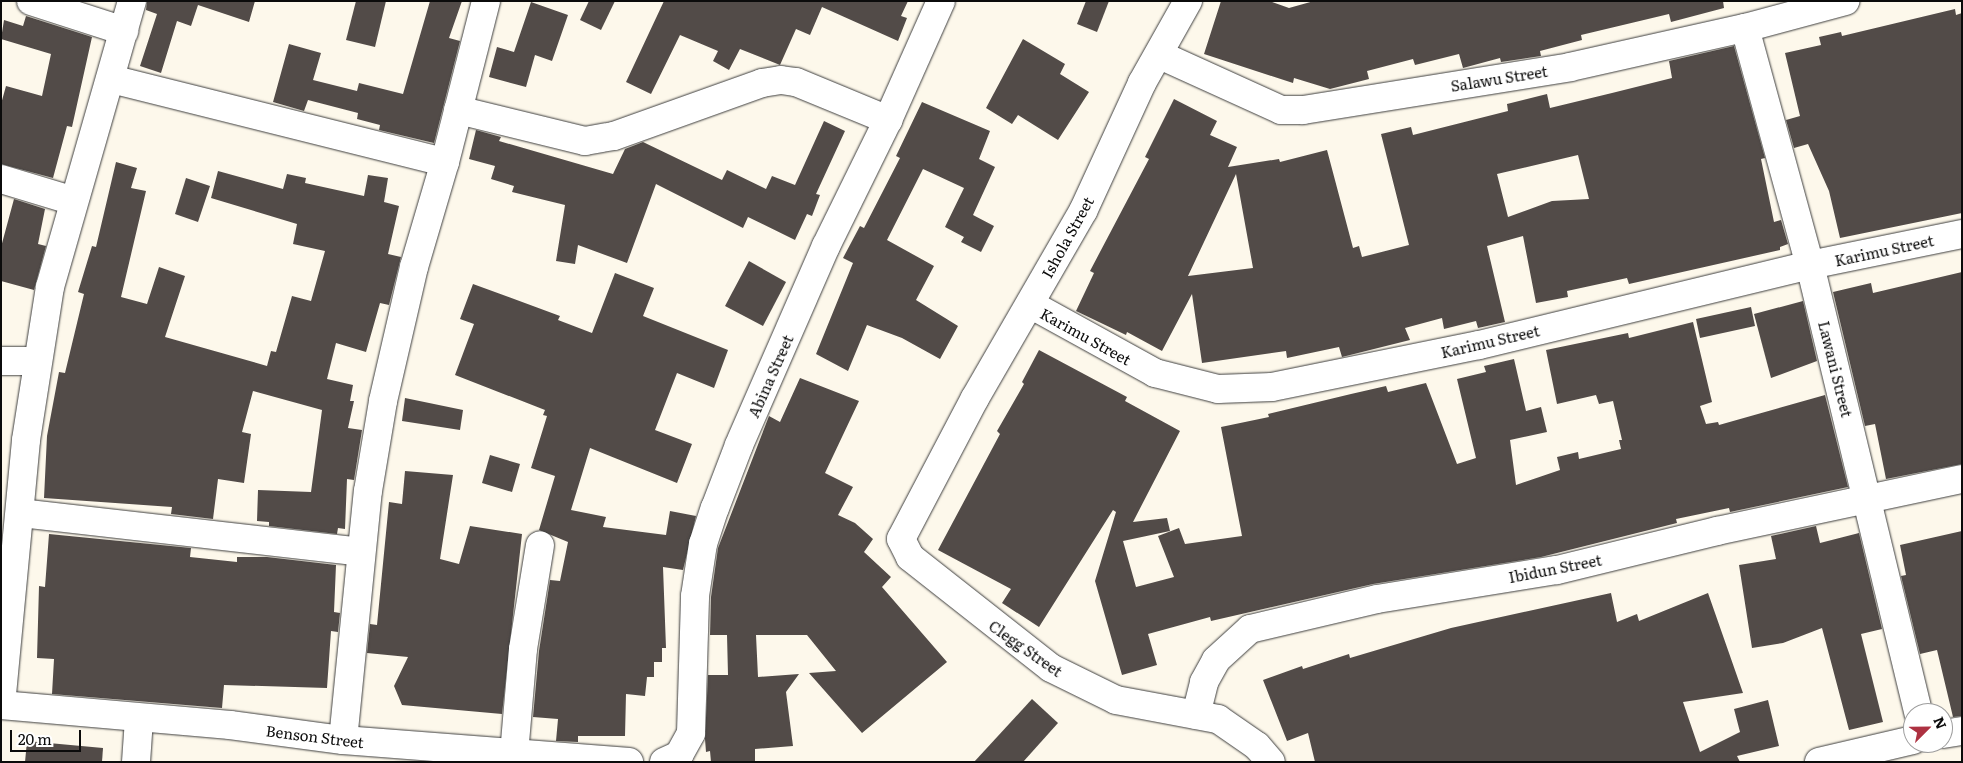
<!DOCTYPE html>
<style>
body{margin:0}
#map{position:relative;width:1963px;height:763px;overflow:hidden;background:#fdf8eb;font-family:Literata,serif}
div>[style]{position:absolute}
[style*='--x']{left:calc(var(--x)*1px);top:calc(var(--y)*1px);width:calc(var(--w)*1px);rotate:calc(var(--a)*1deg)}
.building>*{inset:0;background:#524b48}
.roads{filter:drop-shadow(0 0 1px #3e3e3e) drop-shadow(0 0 1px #3e3e3e)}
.minor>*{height:28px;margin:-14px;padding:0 14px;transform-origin:14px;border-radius:14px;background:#fff}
span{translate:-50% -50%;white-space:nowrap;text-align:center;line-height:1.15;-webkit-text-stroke:5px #fff;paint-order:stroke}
.street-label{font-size:15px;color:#0b0b0b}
.frame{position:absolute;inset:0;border:2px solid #0b0b0b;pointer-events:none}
.north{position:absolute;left:1903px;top:703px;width:50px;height:50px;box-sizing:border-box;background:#fff;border:1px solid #9d9d9d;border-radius:50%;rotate:67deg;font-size:14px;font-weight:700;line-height:20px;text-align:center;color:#0b0b0b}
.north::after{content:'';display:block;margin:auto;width:18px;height:22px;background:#ad3141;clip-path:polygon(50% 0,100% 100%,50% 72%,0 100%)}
.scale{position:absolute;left:10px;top:730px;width:71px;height:22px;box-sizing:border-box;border:2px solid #0b0b0b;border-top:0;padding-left:6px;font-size:15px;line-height:18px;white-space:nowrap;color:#0b0b0b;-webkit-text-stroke:4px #fff;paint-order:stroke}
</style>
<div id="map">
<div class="building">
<i style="clip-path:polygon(147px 1px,255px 1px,249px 22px,198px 5px,191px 26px,177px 21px,161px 73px,140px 66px,157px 14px,146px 10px)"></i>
<i style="clip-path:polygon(356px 1px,386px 1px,375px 47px,346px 40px)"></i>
<i style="clip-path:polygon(430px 1px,462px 1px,449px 38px,460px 41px,434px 143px,379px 130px,380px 125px,357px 119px,358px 113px,308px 100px,304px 111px,273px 102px,289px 44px,321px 53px,313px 80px,357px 91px,359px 83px,403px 94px)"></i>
<i style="clip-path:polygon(589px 1px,615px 1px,601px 30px,580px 20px)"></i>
<i style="clip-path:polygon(664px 1px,908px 1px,901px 16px,907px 18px,898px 41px,822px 7px,810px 35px,796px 29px,780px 65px,740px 49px,729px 70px,713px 61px,718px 51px,680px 35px,651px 94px,626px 82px)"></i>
<i style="clip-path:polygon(1086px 1px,1109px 1px,1097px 32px,1077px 24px)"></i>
<i style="clip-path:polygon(1221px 1px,1269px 1px,1289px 8px,1314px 1px,1723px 1px,1724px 8px,1671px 22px,1669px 14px,1581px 35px,1582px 40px,1540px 51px,1541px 56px,1501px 62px,1500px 58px,1463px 68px,1459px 54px,1415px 65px,1413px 59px,1367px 71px,1369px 79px,1330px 89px,1294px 78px,1293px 83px,1204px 54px)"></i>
<i style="clip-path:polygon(531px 2px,568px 15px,552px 61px,535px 55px,526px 87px,489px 77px,497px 47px,514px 52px)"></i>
<i style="clip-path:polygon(1955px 9px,1956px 15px,1962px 13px,1962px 213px,1840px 238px,1829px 191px,1808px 144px,1794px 148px,1786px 120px,1800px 116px,1785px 53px,1821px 45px,1819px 37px,1841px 32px,1842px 36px)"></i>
<i style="clip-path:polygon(26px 16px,92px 37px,72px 127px,67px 126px,53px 178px,1px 164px,1px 104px,6px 86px,42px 96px,51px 54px,1px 39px,4px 20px,23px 26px)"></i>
<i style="clip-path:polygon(1023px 39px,1065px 64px,1060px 74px,1089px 92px,1058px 140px,1018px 115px,1012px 124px,986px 108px)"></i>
<i style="clip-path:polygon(evenodd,1734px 46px,1765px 158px,1761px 159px,1774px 222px,1781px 220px,1788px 244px,1780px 247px,1780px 250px,1629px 284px,1627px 278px,1567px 291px,1568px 297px,1536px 303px,1523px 236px,1487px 246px,1505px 322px,1478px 328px,1476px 321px,1444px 329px,1442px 318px,1405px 328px,1410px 340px,1342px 357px,1339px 347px,1287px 358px,1286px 351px,1202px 363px,1192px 294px,1162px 351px,1127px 332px,1126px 335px,1076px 311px,1094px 273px,1090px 271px,1149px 159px,1145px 157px,1174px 99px,1217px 121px,1210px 135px,1237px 147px,1228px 167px,1279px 159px,1280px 162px,1327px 150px,1353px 248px,1359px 246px,1362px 257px,1409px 245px,1381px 134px,1411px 127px,1413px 135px,1508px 111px,1507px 104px,1547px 94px,1550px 108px,1612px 93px,1672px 78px,1669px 61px,1734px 46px,1578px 155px,1589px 199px,1552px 201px,1508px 217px,1497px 174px,1578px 155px,1734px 46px,1236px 174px,1253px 268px,1188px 276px,1236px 174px)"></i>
<i style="clip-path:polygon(922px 102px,990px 131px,979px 159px,995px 167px,973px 215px,994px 226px,981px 252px,961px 242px,964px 237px,945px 227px,964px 188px,923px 169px,887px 240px,934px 266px,916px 300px,958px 326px,940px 359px,902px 338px,867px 325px,848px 371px,816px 354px,853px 263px,843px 258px,860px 226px,864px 228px,900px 158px,896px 156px)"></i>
<i style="clip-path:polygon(824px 121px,845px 131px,816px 194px,820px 195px,812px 216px,807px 214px,795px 240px,748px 217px,743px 228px,656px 184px,627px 263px,578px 245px,575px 264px,556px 261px,565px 205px,512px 192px,514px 186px,491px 179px,495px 166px,469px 159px,476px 130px,501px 137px,499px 141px,613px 174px,625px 149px,643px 142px,722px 180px,727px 170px,766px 189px,772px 176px,795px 185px)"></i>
<i style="clip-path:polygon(116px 162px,137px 168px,131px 188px,146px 191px,121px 297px,147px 304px,159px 267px,185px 276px,165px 337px,267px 366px,271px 351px,276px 352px,292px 296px,311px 301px,325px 251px,293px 244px,297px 224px,211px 198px,218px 171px,283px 189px,287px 174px,306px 178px,305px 183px,364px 196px,368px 175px,388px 178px,384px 202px,399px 206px,388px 254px,401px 257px,389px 305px,380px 303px,366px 352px,336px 343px,327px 379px,353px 385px,350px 401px,354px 401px,348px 428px,362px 430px,354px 480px,347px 479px,345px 529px,338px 528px,337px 534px,269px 526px,269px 522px,257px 521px,258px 490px,311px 492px,322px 410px,253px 391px,242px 432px,251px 434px,244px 483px,218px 479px,213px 519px,171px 514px,172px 507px,44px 498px,47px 436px,59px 372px,65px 373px,84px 294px,78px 292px,92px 246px,96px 247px)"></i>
<i style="clip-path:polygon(186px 178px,210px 186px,198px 222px,175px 214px)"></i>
<i style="clip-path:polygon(14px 199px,45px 209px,38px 244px,46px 246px,34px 290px,1px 281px,1px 247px)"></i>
<i style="clip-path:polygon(749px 261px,786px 282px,763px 326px,725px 306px)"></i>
<i style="clip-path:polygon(1962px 272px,1962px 464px,1886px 479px,1875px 424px,1865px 426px,1833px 292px,1871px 283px,1873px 293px)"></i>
<i style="clip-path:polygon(615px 273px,654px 288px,643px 316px,728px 350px,714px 388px,677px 373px,655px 430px,692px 444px,677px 483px,590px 448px,571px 510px,606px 517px,603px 527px,666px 535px,670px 511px,696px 516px,683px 570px,663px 567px,666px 648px,662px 648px,662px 662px,654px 662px,654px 677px,647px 677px,645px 696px,626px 694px,625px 736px,578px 736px,578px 742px,556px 741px,558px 719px,533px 717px,539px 651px,550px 580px,560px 581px,568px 542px,539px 530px,555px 476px,531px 468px,547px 416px,543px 415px,545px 410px,455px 375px,474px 324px,460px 319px,473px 284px,560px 316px,558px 320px,592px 333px)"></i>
<i style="clip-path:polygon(1803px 301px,1817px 361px,1771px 378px,1754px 314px)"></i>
<i style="clip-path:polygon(1751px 307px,1755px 326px,1700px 338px,1696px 319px)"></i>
<i style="clip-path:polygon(1693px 322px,1712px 402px,1700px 406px,1706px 424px,1718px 422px,1719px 425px,1825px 395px,1848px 487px,1730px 512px,1729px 508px,1676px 519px,1677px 523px,1541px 557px,1373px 584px,1211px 621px,1210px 617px,1148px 634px,1157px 665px,1122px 675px,1095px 581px,1116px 512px,1113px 510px,1039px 627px,1002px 603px,1011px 589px,938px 550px,1000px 434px,997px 431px,1024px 384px,1022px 382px,1039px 350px,1127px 397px,1125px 401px,1180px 431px,1133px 522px,1167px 518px,1170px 531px,1123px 541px,1136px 587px,1174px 577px,1158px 536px,1179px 528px,1185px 544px,1242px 536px,1221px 427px,1269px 417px,1268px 414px,1351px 394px,1386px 386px,1388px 392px,1426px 383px,1457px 464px,1476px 458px,1457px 379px,1486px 372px,1484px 366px,1514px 359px,1526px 411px,1541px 407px,1547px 432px,1510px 440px,1516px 485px,1560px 470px,1557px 457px,1578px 452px,1579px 459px,1621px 449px,1619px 440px,1622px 440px,1613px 401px,1599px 404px,1596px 395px,1557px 404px,1546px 350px,1628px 333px,1629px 338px)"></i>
<i style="clip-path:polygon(800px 378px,859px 401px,825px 473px,853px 487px,838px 515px,855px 523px,873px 539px,864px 552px,891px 577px,882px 587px,947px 662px,862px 733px,809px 673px,836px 671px,807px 635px,756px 635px,758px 677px,799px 674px,786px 692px,793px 746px,755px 749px,755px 762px,711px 762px,710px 751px,706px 752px,705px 739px,708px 675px,728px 675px,727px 635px,710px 635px,711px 597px,718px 548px,769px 416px,780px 422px)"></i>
<i style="clip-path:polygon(405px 398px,463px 410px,460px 430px,402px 421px)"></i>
<i style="clip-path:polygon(490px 455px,520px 464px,512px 492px,482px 483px)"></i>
<i style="clip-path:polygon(405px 471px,453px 475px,440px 559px,459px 564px,470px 526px,522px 534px,502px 714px,402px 705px,394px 686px,408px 657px,367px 653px,370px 624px,377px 625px,389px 502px,402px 504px)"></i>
<i style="clip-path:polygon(1816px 526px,1820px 543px,1859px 533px,1882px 629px,1861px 634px,1883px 722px,1849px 730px,1822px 628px,1783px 643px,1752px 648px,1739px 565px,1776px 559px,1771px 536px)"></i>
<i style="clip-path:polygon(1962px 531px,1962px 716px,1953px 717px,1937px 650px,1920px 654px,1901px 576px,1906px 575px,1900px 545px)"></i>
<i style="clip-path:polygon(49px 534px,191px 548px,190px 557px,237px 562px,237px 557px,267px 557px,336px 565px,334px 612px,340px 613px,338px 632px,331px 631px,327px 688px,224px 685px,222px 708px,52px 694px,54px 659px,37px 658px,39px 586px,45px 587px)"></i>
<i style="clip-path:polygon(1611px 593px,1617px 622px,1637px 614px,1639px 621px,1708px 593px,1743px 693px,1683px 702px,1700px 752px,1740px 732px,1734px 709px,1768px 700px,1779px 746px,1737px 756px,1740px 762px,1315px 762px,1308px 733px,1287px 741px,1263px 680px,1302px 666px,1303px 669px,1349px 654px,1350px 658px,1451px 628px)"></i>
<i style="clip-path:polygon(1032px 699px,1058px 723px,1023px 762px,974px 762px)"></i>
<i style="clip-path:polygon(27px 741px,103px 748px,102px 762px,25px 762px)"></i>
</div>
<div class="roads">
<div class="minor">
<i style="--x:31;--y:1;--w:98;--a:17.9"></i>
<i style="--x:1188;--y:1;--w:94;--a:119.3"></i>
<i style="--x:1142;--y:83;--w:141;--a:114.7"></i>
<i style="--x:1083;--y:211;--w:216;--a:120"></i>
<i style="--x:975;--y:398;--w:159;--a:117.7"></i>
<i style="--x:901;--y:539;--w:20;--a:63"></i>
<i style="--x:910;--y:557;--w:179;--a:38.2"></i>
<i style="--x:1051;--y:668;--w:72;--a:26.2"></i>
<i style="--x:1116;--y:700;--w:104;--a:10.6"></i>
<i style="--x:1218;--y:719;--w:47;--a:34.7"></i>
<i style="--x:1257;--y:746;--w:21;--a:49"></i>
<i style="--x:1745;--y:28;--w:246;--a:74.7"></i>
<i style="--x:1810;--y:265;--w:461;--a:76.4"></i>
<i style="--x:1160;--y:55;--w:133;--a:24.4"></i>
<i style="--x:1281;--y:110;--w:22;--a:0"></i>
<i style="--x:1303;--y:110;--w:270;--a:-9.1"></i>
<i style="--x:1570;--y:67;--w:179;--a:-12.6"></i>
<i style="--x:1745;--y:28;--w:104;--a:-15.1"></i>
<i style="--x:111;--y:79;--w:344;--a:14"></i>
<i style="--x:458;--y:110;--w:131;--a:13.7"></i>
<i style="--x:585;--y:141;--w:29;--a:-10"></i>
<i style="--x:614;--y:136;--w:157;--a:-19.7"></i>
<i style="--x:762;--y:83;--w:19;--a:-9"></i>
<i style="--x:781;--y:80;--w:15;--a:8"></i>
<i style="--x:796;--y:82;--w:100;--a:22.4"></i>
<i style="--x:1;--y:179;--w:76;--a:16.8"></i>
<i style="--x:1030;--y:304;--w:143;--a:28.9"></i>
<i style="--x:1155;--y:373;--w:65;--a:14.3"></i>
<i style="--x:1218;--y:389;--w:54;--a:-2.1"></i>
<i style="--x:1272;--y:387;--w:211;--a:-11.5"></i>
<i style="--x:1479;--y:345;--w:341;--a:-13.6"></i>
<i style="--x:1810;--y:265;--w:155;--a:-11.5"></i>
<i style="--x:1;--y:361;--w:36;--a:0"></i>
<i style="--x:20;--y:513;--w:343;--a:6.5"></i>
<i style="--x:1;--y:705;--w:266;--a:-84.6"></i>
<i style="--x:26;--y:440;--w:155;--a:-81.1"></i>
<i style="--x:50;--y:287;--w:298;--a:-74"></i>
<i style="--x:1;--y:705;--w:230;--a:5"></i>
<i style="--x:230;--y:725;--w:114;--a:7.6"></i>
<i style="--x:343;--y:740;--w:287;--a:4.4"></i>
<i style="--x:1196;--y:715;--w:34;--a:-76"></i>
<i style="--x:1204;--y:682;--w:25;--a:-61"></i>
<i style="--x:1216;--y:660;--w:46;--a:-42.4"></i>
<i style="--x:1250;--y:629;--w:130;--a:-13.3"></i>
<i style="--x:1377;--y:599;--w:182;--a:-9.2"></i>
<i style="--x:1557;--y:570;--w:165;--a:-13.7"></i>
<i style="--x:1717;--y:531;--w:250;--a:-12"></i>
<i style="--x:1943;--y:734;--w:19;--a:-9"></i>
<i style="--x:343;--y:740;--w:250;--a:-84.3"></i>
<i style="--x:368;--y:491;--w:91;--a:-80.5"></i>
<i style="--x:383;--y:401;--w:138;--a:-77"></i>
<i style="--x:414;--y:267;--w:109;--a:-73.6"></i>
<i style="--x:445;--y:162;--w:166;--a:-75.7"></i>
<i style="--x:514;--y:754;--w:105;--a:-85.1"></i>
<i style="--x:523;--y:649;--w:105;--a:-80.7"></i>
<i style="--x:136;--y:762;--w:43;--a:-86"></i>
<i style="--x:664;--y:762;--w:17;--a:-25"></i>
<i style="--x:679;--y:755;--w:25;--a:-61"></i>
<i style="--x:691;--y:733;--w:137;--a:-88.3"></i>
<i style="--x:695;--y:596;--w:53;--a:-81.3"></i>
<i style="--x:703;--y:544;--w:38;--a:-72"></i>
<i style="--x:715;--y:508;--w:67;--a:-69.1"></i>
<i style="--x:739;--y:445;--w:217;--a:-66.4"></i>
<i style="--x:826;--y:246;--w:140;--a:-63.8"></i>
<i style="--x:888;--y:120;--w:130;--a:-66"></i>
<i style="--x:1819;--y:762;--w:97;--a:-13.2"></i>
</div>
</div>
<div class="street-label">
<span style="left:1499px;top:78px;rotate:-9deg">Salawu Street</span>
<span style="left:1067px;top:237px;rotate:-61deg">Ishola Street</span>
<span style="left:1884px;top:250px;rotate:-12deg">Karimu Street</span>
<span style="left:1086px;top:336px;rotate:29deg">Karimu Street</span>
<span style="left:1490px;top:341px;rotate:-13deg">Karimu Street</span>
<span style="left:1836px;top:369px;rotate:76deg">Lawani Street</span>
<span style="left:770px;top:376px;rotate:-66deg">Abina Street</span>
<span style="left:1555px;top:568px;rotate:-11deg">Ibidun Street</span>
<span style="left:1026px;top:648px;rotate:35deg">Clegg Street</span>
<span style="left:315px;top:736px;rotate:7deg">Benson Street</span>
</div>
<div class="frame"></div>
<div class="north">N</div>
<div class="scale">20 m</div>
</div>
